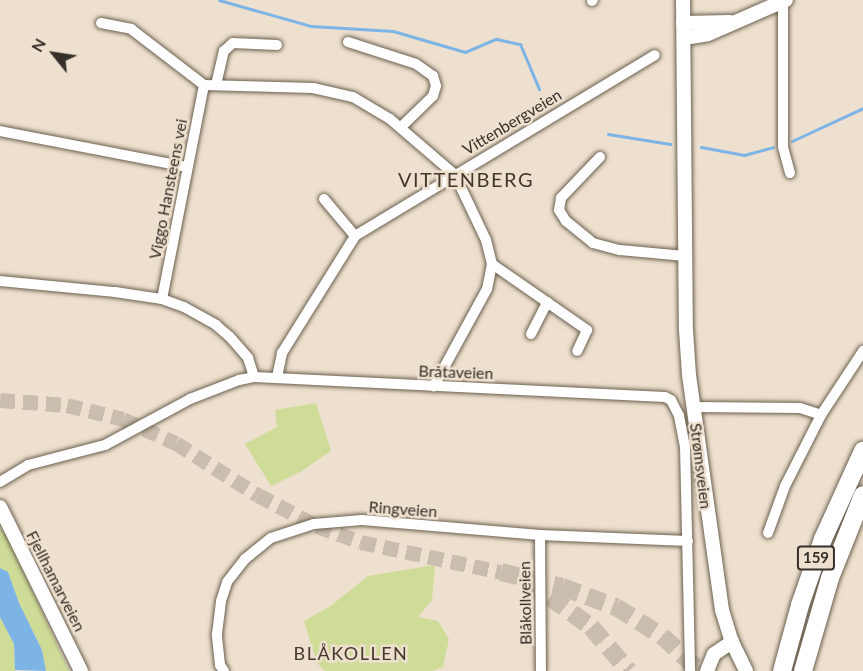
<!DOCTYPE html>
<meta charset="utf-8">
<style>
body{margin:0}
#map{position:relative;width:863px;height:671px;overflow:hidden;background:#eee0ce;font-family:Lato,sans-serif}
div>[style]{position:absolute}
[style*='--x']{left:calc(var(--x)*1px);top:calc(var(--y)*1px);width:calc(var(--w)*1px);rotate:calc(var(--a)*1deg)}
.green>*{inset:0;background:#cedc98}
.water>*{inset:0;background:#7db4e6}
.stream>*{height:3px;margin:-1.5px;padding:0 1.5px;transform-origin:1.5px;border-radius:1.5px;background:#7db4e6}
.primary-tunnel>*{height:15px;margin-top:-7.5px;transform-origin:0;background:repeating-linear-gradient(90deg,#c9bdad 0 15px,transparent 0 23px)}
.highway-tunnel>*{height:18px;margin-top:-9px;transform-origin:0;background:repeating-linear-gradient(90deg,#c9bdad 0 18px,transparent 0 27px)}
.roads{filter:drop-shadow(0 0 2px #6b5f4f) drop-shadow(0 0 2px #6b5f4f)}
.street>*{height:10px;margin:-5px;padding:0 5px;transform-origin:5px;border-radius:5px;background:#fff}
.secondary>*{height:14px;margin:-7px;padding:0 7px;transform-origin:7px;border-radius:7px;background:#fff}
.highway>*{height:18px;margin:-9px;padding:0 9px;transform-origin:9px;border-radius:9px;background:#fff}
span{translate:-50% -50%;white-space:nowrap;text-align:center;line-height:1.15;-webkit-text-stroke:5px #eee0ce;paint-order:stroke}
.shield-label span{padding:2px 4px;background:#eee0ce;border:2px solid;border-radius:4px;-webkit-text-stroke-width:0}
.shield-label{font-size:15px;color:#353029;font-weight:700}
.street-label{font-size:16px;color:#353029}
.neighbourhood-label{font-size:18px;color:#43392a;letter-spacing:1.5px}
.quarter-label{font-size:20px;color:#43392a;letter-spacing:1.5px}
.north{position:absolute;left:24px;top:24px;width:60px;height:60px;-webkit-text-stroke:4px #eee0ce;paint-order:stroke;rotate:300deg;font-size:16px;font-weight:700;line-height:24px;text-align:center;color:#353029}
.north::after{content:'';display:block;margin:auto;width:21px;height:27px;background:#353029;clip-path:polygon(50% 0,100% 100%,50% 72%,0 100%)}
</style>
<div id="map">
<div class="green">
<i style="clip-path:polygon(316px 403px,331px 451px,300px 472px,271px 486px,245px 444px,277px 427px,275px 410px)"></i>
<i style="clip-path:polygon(0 528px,8px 538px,69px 671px,46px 671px,42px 650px,19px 603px,8px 572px,0 568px)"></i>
<i style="clip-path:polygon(435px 565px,432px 600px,418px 617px,438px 621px,449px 639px,443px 667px,432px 671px,325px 671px,317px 663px,304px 621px,332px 605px,368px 576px)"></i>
<i style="clip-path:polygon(0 617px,14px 644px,15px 671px,0 671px)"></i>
</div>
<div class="water">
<i style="clip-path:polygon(0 568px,8px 572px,19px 603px,42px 650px,46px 671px,15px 670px,14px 644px,0 617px)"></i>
</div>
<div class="stream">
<i style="--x:219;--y:0;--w:96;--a:15.8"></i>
<i style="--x:311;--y:26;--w:82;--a:3.5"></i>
<i style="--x:393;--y:31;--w:75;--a:16.3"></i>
<i style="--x:465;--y:52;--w:34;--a:-23"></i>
<i style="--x:496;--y:39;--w:25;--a:12"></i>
<i style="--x:520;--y:44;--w:49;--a:67.1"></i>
<i style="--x:608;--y:134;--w:63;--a:9.2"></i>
<i style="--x:792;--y:141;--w:78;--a:-24.9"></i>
<i style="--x:701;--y:147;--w:44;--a:10.5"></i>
<i style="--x:744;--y:155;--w:30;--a:-15"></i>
</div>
<div class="primary-tunnel">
<i style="--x:0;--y:400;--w:67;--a:4.3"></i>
<i style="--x:67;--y:405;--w:58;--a:14"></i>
<i style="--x:123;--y:419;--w:58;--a:24.4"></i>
<i style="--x:176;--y:443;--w:97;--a:32.4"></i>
<i style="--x:258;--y:495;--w:67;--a:27.7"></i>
<i style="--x:317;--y:526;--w:47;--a:20"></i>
<i style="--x:361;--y:542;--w:143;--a:12.1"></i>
</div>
<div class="highway-tunnel">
<i style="--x:501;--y:572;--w:63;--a:13.8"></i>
<i style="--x:562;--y:587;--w:58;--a:20.3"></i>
<i style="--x:616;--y:607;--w:54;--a:32.2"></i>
<i style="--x:662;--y:636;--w:52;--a:42.6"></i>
<i style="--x:527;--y:585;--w:26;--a:28"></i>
<i style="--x:550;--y:597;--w:51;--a:36.2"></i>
<i style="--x:591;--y:627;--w:58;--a:49.2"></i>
</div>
<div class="roads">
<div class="street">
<i style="--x:592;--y:1;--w:1;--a:-45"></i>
<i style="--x:783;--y:1;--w:146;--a:90"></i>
<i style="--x:783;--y:147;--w:27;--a:75"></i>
<i style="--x:101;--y:23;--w:31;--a:11"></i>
<i style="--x:131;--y:29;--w:92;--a:37.5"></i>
<i style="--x:348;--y:42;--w:71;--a:17.9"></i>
<i style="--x:416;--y:64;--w:21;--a:35"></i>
<i style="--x:433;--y:76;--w:10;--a:73"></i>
<i style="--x:436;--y:86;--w:10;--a:107"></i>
<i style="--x:433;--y:96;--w:45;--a:135.9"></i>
<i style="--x:204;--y:85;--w:109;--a:1.6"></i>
<i style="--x:313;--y:88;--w:41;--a:12.7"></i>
<i style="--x:353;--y:97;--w:43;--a:30.7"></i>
<i style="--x:390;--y:119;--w:86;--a:40.7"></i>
<i style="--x:455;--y:175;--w:72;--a:64.5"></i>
<i style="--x:486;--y:240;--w:25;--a:76"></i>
<i style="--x:492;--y:264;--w:25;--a:101"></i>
<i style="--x:487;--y:289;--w:111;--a:118.7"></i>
<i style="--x:216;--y:85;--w:35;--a:-77"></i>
<i style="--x:224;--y:51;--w:12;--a:-42"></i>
<i style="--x:233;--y:43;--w:44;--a:2.6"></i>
<i style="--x:0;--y:131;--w:190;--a:10.9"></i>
<i style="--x:600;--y:157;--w:57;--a:133.6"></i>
<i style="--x:561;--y:198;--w:12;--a:99"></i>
<i style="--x:559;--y:210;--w:13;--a:58"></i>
<i style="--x:566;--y:221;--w:35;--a:39"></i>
<i style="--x:593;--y:243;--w:28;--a:15"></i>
<i style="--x:620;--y:250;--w:65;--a:5.3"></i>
<i style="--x:324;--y:199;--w:48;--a:50"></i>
<i style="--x:492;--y:264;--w:116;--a:34.8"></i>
<i style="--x:587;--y:330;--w:23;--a:115"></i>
<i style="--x:0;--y:281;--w:116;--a:5.5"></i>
<i style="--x:115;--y:292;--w:48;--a:8.5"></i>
<i style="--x:162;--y:299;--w:23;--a:20"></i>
<i style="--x:184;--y:307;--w:37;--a:29"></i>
<i style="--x:216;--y:325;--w:18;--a:41"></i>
<i style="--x:230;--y:337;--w:28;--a:49"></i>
<i style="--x:248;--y:358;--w:20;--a:72"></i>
<i style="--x:162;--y:299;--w:218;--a:-78.9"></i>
<i style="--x:531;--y:334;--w:36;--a:-63"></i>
<i style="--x:277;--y:377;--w:25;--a:-78"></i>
<i style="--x:282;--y:353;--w:138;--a:-58"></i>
<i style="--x:355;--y:236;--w:350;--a:-31.1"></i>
<i style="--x:693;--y:407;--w:107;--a:0.5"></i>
<i style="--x:800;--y:408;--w:22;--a:18"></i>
<i style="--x:0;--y:482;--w:33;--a:-31"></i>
<i style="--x:28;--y:465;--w:80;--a:-14.6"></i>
<i style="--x:105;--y:445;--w:97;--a:-28.4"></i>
<i style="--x:190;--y:399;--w:53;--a:-21.2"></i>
<i style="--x:239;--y:380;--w:15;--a:-11"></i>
<i style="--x:254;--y:377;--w:411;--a:2.8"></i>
<i style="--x:665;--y:397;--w:7;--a:27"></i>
<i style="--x:671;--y:400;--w:18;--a:63"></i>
<i style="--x:679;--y:416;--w:31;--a:79"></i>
<i style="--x:685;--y:446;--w:225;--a:88.7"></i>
<i style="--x:768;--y:533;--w:50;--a:-70.1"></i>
<i style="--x:785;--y:486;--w:80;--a:-63.1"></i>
<i style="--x:821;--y:415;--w:77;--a:-56.7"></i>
<i style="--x:540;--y:535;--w:136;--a:89.6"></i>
<i style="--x:224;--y:671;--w:7;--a:-124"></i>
<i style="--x:220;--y:665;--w:31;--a:-96"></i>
<i style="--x:217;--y:634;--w:33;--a:-83"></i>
<i style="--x:221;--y:601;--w:20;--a:-72"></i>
<i style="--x:227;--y:582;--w:29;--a:-52"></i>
<i style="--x:245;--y:559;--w:33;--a:-39"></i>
<i style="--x:271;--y:538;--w:45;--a:-18"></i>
<i style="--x:314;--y:524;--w:48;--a:-4.8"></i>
<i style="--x:362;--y:520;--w:179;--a:4.8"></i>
<i style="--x:540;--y:535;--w:148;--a:2.3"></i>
</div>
<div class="secondary">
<i style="--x:683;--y:0;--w:330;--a:89.5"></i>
<i style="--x:686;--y:330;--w:45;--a:86.2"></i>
<i style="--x:689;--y:375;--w:237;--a:82"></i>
<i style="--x:722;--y:610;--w:34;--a:73"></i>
<i style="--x:732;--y:642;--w:32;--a:64"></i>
<i style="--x:683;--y:23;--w:47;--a:-1.2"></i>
<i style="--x:684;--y:38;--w:24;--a:-9"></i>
<i style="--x:708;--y:34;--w:85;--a:-23.6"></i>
<i style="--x:0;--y:507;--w:183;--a:63.7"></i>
<i style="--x:707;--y:671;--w:18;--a:-68"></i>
<i style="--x:714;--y:654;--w:22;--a:-34"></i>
</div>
<div class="highway">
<i style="--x:782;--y:671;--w:68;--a:-74.7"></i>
<i style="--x:800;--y:605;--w:70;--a:-70.8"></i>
<i style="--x:823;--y:539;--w:97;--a:-65.6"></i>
<i style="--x:803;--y:671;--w:97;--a:-73.8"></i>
<i style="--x:830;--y:578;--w:89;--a:-68.3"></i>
</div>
</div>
<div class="shield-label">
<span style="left:816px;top:558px">159</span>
</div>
<div class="street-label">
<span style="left:512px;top:122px;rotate:-31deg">Vittenbergveien</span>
<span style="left:168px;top:189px;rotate:-79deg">Viggo Hansteens vei</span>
<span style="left:456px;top:372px;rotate:2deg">Bråtaveien</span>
<span style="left:701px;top:466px;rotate:83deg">Strømsveien</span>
<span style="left:403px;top:509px;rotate:4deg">Ringveien</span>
<span style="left:56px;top:581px;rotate:63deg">Fjellhamarveien</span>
<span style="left:525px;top:603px;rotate:-91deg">Blåkollveien</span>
</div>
<div class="neighbourhood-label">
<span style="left:351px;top:653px">BLÅKOLLEN</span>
</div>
<div class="quarter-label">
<span style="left:466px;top:179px">VITTENBERG</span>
</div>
<div class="north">N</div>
</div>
